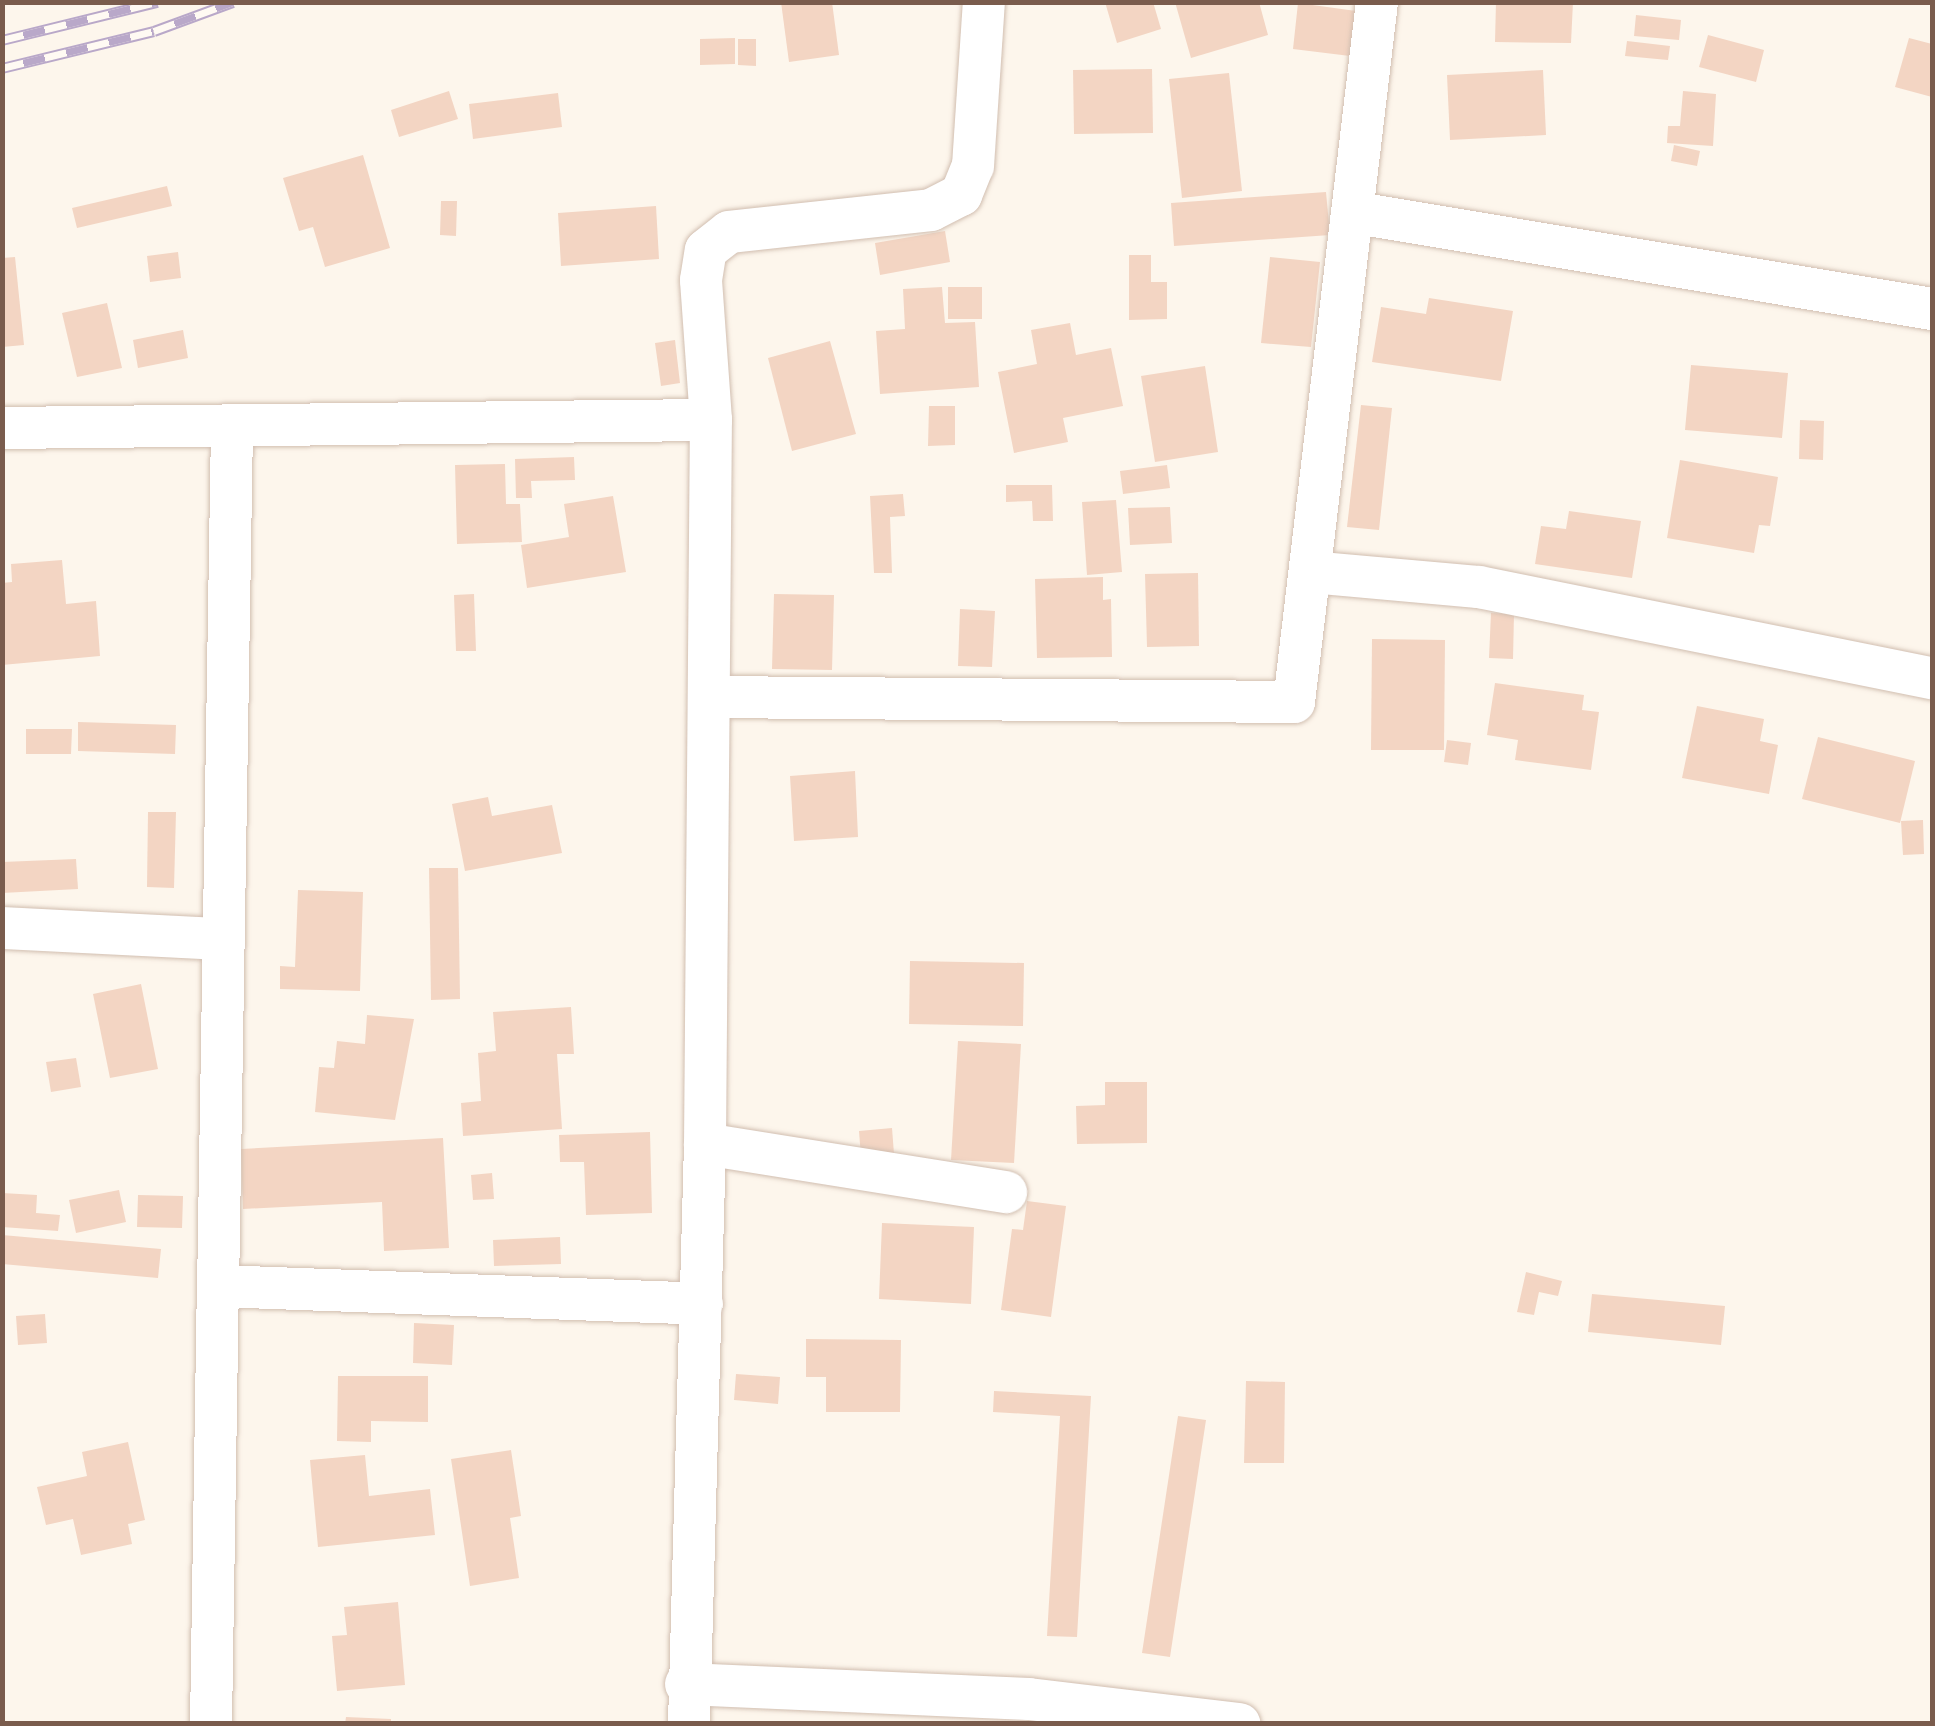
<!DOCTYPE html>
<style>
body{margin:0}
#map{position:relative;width:1935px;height:1726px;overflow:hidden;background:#fdf6ec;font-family:Cabin,sans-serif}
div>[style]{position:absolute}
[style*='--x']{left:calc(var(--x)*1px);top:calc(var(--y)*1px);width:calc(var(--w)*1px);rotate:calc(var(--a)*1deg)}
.building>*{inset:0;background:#f3d5c3}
.roads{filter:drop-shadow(0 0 2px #d1beb0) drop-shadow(0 0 2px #d1beb0)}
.minor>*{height:42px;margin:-21px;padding:0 21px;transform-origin:21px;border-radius:21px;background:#fff}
.rail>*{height:11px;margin-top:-5.5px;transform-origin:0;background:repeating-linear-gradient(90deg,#fffaf3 0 22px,#b9a8c9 0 44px);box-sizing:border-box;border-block:2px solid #b9a8c9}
span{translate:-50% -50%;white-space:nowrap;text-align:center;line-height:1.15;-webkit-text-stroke:8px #fffaf3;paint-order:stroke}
.frame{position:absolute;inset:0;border:5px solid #7a5c4d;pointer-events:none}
</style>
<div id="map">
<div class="building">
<i style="clip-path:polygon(781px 2px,832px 2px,839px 55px,789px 62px)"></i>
<i style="clip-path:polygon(1105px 2px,1153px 2px,1161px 29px,1117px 43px)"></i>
<i style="clip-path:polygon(1175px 2px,1259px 2px,1268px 35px,1191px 58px)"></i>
<i style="clip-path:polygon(1496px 2px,1573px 2px,1571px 43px,1495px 42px)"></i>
<i style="clip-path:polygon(1298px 3px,1356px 11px,1350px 56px,1293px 49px)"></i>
<i style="clip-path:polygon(1636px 15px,1681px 20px,1679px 40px,1634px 36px)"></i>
<i style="clip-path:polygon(1708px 35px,1764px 50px,1756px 82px,1699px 67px)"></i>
<i style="clip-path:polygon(735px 38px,735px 64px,700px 65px,700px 39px)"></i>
<i style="clip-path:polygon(1909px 38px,1932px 44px,1932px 97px,1895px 87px)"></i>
<i style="clip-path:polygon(738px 39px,756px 39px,756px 66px,738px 65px)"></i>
<i style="clip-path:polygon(1627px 41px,1670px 46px,1668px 60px,1625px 56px)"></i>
<i style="clip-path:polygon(1152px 69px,1153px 133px,1074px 134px,1073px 70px)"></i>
<i style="clip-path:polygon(1543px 70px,1546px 135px,1450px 140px,1447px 75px)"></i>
<i style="clip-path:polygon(1229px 73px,1242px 191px,1182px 198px,1169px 79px)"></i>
<i style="clip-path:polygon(449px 91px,458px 119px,399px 137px,391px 110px)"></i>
<i style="clip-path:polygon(1683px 91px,1716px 94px,1713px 146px,1667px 143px,1668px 126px,1680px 126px)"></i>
<i style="clip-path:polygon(558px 93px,562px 127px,473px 139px,469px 104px)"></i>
<i style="clip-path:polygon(1674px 145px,1700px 151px,1697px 166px,1671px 161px)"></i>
<i style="clip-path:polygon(363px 155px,390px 248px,325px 267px,313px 227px,299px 231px,283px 178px)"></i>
<i style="clip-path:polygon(167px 186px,172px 206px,77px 228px,72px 208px)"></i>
<i style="clip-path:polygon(1326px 192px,1330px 235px,1174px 246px,1171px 203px)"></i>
<i style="clip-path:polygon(441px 201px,457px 201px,456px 236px,440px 235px)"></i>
<i style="clip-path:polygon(656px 206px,659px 259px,561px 266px,558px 213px)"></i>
<i style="clip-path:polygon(945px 231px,950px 262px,880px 275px,875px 243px)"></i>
<i style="clip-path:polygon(178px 252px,181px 278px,150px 282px,147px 256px)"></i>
<i style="clip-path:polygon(1129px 255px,1151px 255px,1151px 282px,1167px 282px,1167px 319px,1129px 320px)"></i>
<i style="clip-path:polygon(15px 257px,24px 345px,2px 347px,2px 258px)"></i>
<i style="clip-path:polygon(1270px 257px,1320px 262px,1311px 347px,1261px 343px)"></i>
<i style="clip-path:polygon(942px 287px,945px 323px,975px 322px,979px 387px,880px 394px,876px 331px,905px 329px,903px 289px)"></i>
<i style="clip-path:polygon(948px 287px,982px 287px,982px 319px,948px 319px)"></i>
<i style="clip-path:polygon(1429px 298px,1513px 311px,1501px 381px,1372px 362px,1381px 307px,1426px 314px)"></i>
<i style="clip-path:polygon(107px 303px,122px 368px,77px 377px,62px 313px)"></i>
<i style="clip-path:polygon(1070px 323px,1076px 355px,1111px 348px,1123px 406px,1063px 418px,1068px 442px,1014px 453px,998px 372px,1037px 364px,1031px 330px)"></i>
<i style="clip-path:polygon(183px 330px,188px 358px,138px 368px,133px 340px)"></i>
<i style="clip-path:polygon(675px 340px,680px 383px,661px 386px,655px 343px)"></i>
<i style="clip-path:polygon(830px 341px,856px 434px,792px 451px,768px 358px)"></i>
<i style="clip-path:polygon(1691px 365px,1788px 373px,1782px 438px,1685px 430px)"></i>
<i style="clip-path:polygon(1205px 366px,1218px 452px,1155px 462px,1141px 376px)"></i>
<i style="clip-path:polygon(1361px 405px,1392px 408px,1379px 530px,1347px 527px)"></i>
<i style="clip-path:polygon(929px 406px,955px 406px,955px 445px,928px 446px)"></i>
<i style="clip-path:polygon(1800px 420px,1824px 421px,1823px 460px,1799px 459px)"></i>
<i style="clip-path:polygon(574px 457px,575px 480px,531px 481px,532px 498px,516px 498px,515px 459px)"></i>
<i style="clip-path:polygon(1680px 460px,1778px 477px,1770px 526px,1759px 525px,1754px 553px,1667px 538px)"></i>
<i style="clip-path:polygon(505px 464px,506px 504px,520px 504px,522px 542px,457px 544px,455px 465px)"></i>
<i style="clip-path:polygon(1167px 465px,1170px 488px,1123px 494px,1120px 471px)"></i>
<i style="clip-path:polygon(1006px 485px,1052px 485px,1053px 521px,1033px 521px,1032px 501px,1006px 502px)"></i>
<i style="clip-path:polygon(903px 494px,905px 516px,890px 517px,892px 573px,874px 573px,870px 496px)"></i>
<i style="clip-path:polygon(613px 496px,626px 572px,527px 588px,521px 545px,569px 537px,564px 504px)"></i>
<i style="clip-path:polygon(1116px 500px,1122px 572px,1087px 575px,1082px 502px)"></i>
<i style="clip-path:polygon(1170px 507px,1172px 543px,1130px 545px,1128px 508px)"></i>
<i style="clip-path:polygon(1569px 511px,1641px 521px,1632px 578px,1535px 564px,1541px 526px,1566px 529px)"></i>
<i style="clip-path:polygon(62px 560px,66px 604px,96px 601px,100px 656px,2px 665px,2px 583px,12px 582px,11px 564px)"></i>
<i style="clip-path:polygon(1198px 573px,1199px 646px,1147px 647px,1145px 574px)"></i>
<i style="clip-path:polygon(1103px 577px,1103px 600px,1111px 599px,1112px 657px,1037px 658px,1035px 579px)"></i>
<i style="clip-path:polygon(474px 594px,476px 651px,456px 651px,454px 595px)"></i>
<i style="clip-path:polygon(774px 594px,834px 595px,832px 670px,772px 669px)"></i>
<i style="clip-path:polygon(960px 609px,995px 611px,992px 667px,958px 666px)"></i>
<i style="clip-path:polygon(1491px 613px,1514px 614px,1513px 659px,1489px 658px)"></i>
<i style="clip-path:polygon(1372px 639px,1445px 640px,1444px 750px,1371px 750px)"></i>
<i style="clip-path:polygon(1495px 683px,1584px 695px,1582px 710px,1599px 712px,1591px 770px,1515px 760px,1518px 740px,1487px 735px)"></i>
<i style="clip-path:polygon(1697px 706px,1764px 719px,1760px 741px,1778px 745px,1769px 794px,1682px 778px)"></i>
<i style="clip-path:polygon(78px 722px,176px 725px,175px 754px,78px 751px)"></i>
<i style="clip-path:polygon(26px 729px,72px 729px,71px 754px,26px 754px)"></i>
<i style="clip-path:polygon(1818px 737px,1915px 761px,1900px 823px,1802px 799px)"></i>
<i style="clip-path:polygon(1447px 740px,1471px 743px,1468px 765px,1444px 762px)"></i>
<i style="clip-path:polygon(855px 771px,858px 837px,794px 841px,790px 776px)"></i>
<i style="clip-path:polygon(488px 797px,492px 816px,552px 805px,562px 853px,465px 871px,452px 804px)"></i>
<i style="clip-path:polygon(148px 812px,176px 812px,174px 888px,147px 887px)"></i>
<i style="clip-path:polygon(1923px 820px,1924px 854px,1903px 855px,1901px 821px)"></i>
<i style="clip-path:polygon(76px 859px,78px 889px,2px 893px,2px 862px)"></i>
<i style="clip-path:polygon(429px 868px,458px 868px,460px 999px,431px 1000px)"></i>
<i style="clip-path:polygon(298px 890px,363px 892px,360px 991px,280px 989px,280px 966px,295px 967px)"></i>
<i style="clip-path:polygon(910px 961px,1024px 963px,1023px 1026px,909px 1024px)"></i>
<i style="clip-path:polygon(141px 984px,158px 1069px,110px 1078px,93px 994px)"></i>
<i style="clip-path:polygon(571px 1007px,574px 1054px,557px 1054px,562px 1129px,463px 1136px,461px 1103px,481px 1101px,478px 1053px,496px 1051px,493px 1012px)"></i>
<i style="clip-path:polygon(367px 1015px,414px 1019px,395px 1120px,315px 1112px,319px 1067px,334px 1068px,337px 1041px,365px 1044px)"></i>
<i style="clip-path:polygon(958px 1041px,1021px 1044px,1014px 1163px,951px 1160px)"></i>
<i style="clip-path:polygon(76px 1058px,81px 1087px,51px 1092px,46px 1062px)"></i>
<i style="clip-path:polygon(1105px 1082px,1147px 1082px,1147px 1143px,1077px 1144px,1076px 1106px,1105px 1105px)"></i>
<i style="clip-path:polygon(892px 1128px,894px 1154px,861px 1157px,859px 1131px)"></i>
<i style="clip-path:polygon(650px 1132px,652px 1213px,586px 1215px,584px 1162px,560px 1162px,559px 1135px)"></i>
<i style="clip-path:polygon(443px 1138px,449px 1248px,384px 1251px,382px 1202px,243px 1209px,241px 1149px)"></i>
<i style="clip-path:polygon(492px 1173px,494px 1199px,473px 1200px,471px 1175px)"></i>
<i style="clip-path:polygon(119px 1190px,126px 1222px,76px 1233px,69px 1200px)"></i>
<i style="clip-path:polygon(2px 1193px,37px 1195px,36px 1213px,60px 1215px,58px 1231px,2px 1227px)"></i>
<i style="clip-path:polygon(138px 1195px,183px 1196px,182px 1228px,137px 1227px)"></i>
<i style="clip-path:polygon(1027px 1201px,1066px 1206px,1051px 1317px,1001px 1310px,1012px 1229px,1023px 1230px)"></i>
<i style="clip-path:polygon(882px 1223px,974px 1227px,971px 1304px,879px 1299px)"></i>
<i style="clip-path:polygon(2px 1235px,161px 1249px,158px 1278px,2px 1264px)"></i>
<i style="clip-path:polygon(560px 1237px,561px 1264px,494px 1266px,493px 1240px)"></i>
<i style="clip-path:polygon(1526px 1272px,1562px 1281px,1558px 1296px,1539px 1292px,1534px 1315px,1517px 1312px)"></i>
<i style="clip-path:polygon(1592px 1294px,1725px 1306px,1721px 1345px,1588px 1332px)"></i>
<i style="clip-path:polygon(45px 1314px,47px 1343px,18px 1345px,16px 1316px)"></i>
<i style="clip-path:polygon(414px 1323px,454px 1325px,452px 1365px,413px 1363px)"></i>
<i style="clip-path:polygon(806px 1339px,901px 1340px,900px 1412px,826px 1412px,826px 1377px,806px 1377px)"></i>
<i style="clip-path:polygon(736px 1374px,780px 1377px,778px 1404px,734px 1400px)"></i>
<i style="clip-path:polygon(338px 1376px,428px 1376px,428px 1422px,371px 1421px,371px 1442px,337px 1441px)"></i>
<i style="clip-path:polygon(1246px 1381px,1285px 1382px,1284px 1463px,1244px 1463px)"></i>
<i style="clip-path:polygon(994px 1391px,1091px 1396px,1077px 1637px,1047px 1636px,1060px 1416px,993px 1412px)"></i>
<i style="clip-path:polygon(1178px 1416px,1206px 1420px,1170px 1657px,1142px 1653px)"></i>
<i style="clip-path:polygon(128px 1442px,145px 1520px,128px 1524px,132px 1544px,81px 1555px,73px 1519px,46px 1525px,37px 1487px,87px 1476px,82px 1452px)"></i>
<i style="clip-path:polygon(511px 1450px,521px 1516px,510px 1518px,519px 1578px,470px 1586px,451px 1459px)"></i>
<i style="clip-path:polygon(365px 1455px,369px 1496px,430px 1489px,435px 1535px,318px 1547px,310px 1460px)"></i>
<i style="clip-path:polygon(398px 1602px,405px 1685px,337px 1691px,332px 1636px,347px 1635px,344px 1607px)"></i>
<i style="clip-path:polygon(346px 1717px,391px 1719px,391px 1724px,345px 1724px)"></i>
</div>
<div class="roads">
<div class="minor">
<i style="--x:1357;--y:213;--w:583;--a:9.48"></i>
<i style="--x:232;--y:427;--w:859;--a:90.93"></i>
<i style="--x:218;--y:1286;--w:484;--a:2.1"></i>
<i style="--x:2;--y:428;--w:709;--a:-0.65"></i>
<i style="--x:1310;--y:572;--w:170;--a:5.1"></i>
<i style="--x:1479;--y:587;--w:462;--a:11.4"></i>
<i style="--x:709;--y:697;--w:585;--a:0.49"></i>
<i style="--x:1294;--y:702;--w:705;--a:-83.24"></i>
<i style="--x:2;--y:928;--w:219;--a:2.9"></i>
<i style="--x:705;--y:1144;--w:305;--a:9.1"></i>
<i style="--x:686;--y:1684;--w:343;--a:2.5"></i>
<i style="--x:1029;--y:1699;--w:212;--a:6.8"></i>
<i style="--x:211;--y:1724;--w:438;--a:-89.1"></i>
<i style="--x:689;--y:1724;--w:580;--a:-88.42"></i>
<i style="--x:705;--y:1144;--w:724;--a:-89.53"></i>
<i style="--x:711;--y:420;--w:140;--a:-94.1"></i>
<i style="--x:701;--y:280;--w:30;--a:-81"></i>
<i style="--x:706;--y:250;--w:29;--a:-38"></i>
<i style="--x:729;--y:232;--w:203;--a:-6.2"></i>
<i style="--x:931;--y:210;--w:34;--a:-27"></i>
<i style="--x:961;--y:195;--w:31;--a:-68"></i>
<i style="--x:973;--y:166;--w:164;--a:-86.2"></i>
</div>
</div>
<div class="rail">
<i style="--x:2;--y:40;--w:160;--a:-13.8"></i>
<i style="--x:2;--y:68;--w:156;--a:-13.7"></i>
<i style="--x:154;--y:31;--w:84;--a:-20.2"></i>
</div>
<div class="frame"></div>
</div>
